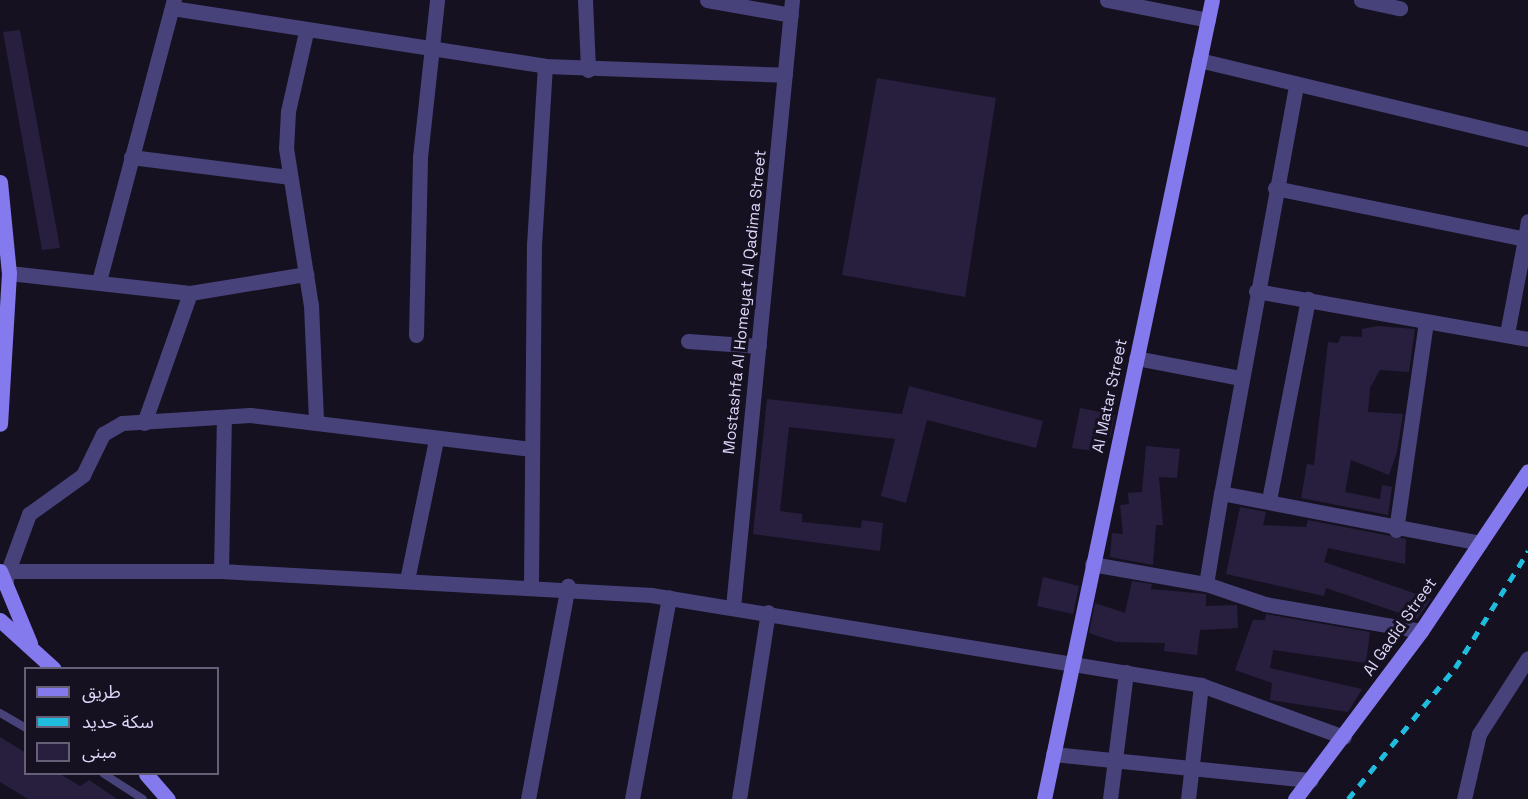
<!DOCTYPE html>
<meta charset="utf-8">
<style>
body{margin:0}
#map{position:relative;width:1528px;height:799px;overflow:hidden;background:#151121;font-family:"Space Grotesk","Noto Sans Arabic",sans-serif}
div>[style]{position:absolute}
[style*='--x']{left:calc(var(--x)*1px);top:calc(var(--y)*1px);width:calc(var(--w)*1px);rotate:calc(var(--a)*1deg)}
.building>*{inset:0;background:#281f3f}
.lane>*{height:8px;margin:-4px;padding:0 4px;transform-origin:4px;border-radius:4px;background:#48427a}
.street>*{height:15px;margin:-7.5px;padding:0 7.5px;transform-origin:7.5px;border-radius:7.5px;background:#48427a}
.secondary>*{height:15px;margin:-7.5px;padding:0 7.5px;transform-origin:7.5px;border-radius:7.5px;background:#857aed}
.rail>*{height:4.5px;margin-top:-2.25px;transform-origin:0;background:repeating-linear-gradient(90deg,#1fbcdd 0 9px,transparent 0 17px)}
span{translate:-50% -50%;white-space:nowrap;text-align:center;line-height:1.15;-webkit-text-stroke:6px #151121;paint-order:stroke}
.street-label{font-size:16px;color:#ddd6f9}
.legend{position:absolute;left:24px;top:667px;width:195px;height:108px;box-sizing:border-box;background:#151121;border:2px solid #656077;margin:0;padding:8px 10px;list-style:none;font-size:18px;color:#ddd6f9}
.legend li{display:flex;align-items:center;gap:12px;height:30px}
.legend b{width:30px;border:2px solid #656077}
</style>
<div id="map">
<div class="building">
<i style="clip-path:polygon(20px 30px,60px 248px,42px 250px,3px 32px)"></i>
<i style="clip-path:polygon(877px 78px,996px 98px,965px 297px,842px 275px)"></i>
<i style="clip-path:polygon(1378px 326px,1415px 329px,1409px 372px,1380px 370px,1370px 388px,1368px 412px,1403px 414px,1397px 452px,1389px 475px,1351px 460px,1345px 492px,1380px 499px,1382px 485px,1392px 487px,1388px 515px,1301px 498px,1307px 464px,1314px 465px,1328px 342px,1338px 343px,1341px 336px,1362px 337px,1362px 329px)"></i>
<i style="clip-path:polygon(909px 386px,1043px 421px,1036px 448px,927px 420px,906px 503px,881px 496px,895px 439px,789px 427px,780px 511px,802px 514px,802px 522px,861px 528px,862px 520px,883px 523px,880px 551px,753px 534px,767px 399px,902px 414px)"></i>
<i style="clip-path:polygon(1080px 408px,1115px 415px,1110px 438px,1097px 436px,1095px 451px,1072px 448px)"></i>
<i style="clip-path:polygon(1146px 446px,1180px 449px,1177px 478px,1159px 477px,1163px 525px,1156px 525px,1153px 565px,1110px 557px,1112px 533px,1123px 534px,1120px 505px,1129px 504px,1128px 493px,1142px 492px)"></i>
<i style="clip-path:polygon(1240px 507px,1266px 512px,1263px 525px,1306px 527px,1308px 520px,1406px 539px,1405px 564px,1328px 548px,1324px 562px,1431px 599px,1417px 619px,1326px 588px,1324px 596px,1226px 574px)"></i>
<i style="clip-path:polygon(1043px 577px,1079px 586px,1073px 614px,1037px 606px)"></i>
<i style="clip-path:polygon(1132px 581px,1152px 584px,1151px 589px,1206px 594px,1206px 606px,1237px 605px,1238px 628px,1200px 630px,1197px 655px,1164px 651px,1165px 643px,1116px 642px,1089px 633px,1095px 603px,1125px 613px)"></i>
<i style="clip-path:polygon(1266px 614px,1370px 632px,1366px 663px,1273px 650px,1270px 668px,1362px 689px,1348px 712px,1270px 700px,1272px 683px,1235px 670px,1253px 620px,1265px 620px)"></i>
<i style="clip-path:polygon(0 737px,26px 753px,26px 774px,60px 774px,80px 786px,89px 780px,117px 799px,28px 799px,0 782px)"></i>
</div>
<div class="lane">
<i style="--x:0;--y:713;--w:30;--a:30"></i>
<i style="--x:104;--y:774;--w:46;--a:32.7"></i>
</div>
<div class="street">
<i style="--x:585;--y:0;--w:70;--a:87.5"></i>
<i style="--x:707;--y:0;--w:85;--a:10.1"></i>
<i style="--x:1107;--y:0;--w:103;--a:11.2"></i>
<i style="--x:1361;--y:0;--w:40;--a:12"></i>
<i style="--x:172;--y:8;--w:377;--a:8.8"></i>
<i style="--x:545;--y:66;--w:240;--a:2.1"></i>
<i style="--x:306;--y:32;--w:81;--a:102.8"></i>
<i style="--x:288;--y:111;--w:37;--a:93"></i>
<i style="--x:286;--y:148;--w:159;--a:81"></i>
<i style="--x:311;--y:305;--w:116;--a:87.5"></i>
<i style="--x:1199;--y:60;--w:338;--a:13.5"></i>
<i style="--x:1296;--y:86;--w:414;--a:100.4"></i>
<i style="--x:1221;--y:493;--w:264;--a:10.9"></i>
<i style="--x:131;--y:157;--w:159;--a:7.2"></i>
<i style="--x:1275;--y:188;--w:255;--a:11.5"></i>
<i style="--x:1525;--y:239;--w:96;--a:100.8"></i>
<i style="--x:1525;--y:239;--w:18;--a:-81"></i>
<i style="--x:9;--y:273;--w:182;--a:6.3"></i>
<i style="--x:190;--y:293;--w:118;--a:-9.3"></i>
<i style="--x:99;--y:281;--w:291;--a:-75.1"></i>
<i style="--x:1256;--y:291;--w:276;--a:10"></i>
<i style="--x:416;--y:335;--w:178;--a:-88.7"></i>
<i style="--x:420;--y:157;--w:158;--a:-83.8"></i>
<i style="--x:688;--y:341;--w:71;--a:4"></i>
<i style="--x:1136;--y:358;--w:107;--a:10.8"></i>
<i style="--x:144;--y:423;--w:138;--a:-70.5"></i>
<i style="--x:1269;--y:500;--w:205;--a:-79"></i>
<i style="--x:1396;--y:530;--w:209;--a:-81.8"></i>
<i style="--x:1092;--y:564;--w:116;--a:10"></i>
<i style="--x:1206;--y:584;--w:62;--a:18.7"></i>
<i style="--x:1265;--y:604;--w:158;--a:9.8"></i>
<i style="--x:8;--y:571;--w:61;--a:-69.8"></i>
<i style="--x:29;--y:514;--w:67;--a:-35.8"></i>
<i style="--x:83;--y:475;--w:46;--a:-64"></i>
<i style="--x:103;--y:434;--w:22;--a:-30"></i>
<i style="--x:122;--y:423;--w:128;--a:-3.6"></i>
<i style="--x:250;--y:415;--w:284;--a:6.9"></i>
<i style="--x:221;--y:571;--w:153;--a:-88.9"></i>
<i style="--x:407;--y:580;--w:143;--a:-78.3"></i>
<i style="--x:5;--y:584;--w:13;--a:-77"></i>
<i style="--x:8;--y:571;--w:213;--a:0"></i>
<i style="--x:221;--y:571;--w:431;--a:3.2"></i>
<i style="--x:651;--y:595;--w:557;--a:9.29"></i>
<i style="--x:1201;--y:685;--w:152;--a:20"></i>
<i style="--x:1206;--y:584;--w:92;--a:-80.6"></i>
<i style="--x:531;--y:585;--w:340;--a:-89.5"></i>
<i style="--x:534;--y:245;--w:179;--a:-86.5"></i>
<i style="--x:733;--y:607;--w:610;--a:-84.45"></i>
<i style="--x:1053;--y:754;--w:259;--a:5.8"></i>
<i style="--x:528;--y:799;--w:217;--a:-79.4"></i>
<i style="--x:632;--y:799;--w:205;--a:-79.6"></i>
<i style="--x:739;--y:799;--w:189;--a:-81.2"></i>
<i style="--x:1110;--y:799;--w:128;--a:-82.8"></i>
<i style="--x:1188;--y:799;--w:115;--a:-83.5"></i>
<i style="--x:1464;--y:799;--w:67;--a:-77"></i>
<i style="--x:1479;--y:734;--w:90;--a:-57.2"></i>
</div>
<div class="secondary">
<i style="--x:0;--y:182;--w:91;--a:84.4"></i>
<i style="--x:9;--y:273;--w:151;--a:93.4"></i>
<i style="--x:0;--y:571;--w:78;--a:67.4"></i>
<i style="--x:0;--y:620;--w:72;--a:42.2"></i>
<i style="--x:146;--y:774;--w:33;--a:49"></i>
<i style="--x:1044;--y:799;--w:816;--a:-78.13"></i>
<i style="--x:1295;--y:799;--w:210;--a:-53.1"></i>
<i style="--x:1421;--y:631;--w:192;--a:-56.2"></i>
</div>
<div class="rail">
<i style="--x:1348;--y:799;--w:169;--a:-50.8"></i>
<i style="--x:1455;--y:668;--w:138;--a:-58"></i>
</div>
<div class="street-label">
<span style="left:745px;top:302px;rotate:-84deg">Mostashfa Al Homeyat Al Qadima Street</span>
<span style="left:1110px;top:396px;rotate:-78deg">Al Matar Street</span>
<span style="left:1400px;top:627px;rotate:-55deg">Al Gadid Street</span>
</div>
<ul class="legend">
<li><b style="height:8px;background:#857aed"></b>طريق</li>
<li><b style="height:8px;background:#1fbcdd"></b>سكة حديد</li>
<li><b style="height:16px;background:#281f3f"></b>مبنى</li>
</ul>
</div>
